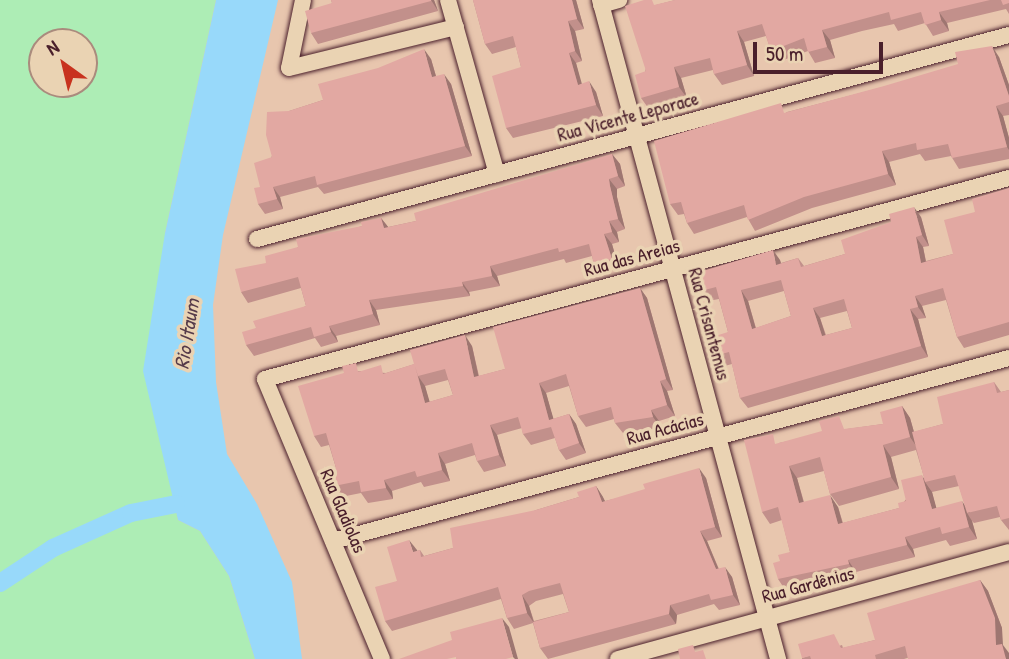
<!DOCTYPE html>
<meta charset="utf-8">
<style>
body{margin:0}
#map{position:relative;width:1009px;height:659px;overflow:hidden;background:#e8c6ae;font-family:"Patrick Hand",sans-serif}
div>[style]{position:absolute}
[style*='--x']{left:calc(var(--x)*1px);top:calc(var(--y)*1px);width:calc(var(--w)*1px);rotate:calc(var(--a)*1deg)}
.green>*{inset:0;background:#adedb5}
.water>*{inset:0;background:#98d9fa}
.canal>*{height:18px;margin:-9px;padding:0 9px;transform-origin:9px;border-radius:9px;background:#98d9fa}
.roads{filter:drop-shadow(0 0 2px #4a1f2b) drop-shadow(0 0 2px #4a1f2b)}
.street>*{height:16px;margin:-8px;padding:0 8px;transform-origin:8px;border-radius:8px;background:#ead3b3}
.wall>*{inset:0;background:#c2908b}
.shaded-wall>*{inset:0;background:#9e7671}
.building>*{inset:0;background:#e2a8a2}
span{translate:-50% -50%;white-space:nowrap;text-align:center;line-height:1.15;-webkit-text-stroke:7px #ead3b3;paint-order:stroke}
.street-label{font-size:19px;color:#4a1f2b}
.water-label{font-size:21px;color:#563b4a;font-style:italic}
.north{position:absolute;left:28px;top:28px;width:70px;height:70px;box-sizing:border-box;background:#ead3b3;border:2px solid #aa8b7d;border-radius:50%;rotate:326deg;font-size:19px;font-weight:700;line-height:28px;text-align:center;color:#4a1f2b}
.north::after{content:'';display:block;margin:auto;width:24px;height:32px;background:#c8321e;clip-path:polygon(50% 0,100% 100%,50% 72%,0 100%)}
.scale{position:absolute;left:753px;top:42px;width:130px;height:32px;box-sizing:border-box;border:4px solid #4a1f2b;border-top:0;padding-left:9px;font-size:21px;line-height:24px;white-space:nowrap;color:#4a1f2b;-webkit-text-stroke:5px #ead3b3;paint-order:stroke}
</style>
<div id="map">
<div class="green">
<i style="clip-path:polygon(evenodd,0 0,216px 0,165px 233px,164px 451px,178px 520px,200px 531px,229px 576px,255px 659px,0 659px,0 0,42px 42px,84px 42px,84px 84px,42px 84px,42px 42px)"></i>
</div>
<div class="water">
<i style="clip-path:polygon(216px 0,278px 0,223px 235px,213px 305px,216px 382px,227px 454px,257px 504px,292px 582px,302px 659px,255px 659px,229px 576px,200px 531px,178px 520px,143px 371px,165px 233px)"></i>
</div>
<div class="canal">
<i style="--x:0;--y:583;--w:64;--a:-33.4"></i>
<i style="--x:53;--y:548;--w:85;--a:-24.2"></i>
<i style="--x:131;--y:513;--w:46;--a:-11.3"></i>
</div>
<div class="roads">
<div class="street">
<i style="--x:303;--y:0;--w:69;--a:101.6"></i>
<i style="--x:289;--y:68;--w:172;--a:-13.8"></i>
<i style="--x:448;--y:0;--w:181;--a:74.3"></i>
<i style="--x:600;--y:0;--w:683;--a:74.88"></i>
<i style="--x:601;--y:5;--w:19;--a:-16"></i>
<i style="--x:257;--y:239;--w:779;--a:-15.18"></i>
<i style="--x:333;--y:541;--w:700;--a:-15.15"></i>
<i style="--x:382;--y:659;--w:303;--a:-112.7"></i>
<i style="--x:265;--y:379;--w:771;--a:-15.12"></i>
<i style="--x:618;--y:659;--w:405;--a:-15.3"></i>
</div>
</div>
<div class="wall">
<i style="clip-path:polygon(331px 0,434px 0,438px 11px,318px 44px,311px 33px,332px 3px)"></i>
<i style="clip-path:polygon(473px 0,576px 0,584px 29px,575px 31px,582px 61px,576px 63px,581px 84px,596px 92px,603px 116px,513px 138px,506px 128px,521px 67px,516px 47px,492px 54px,485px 44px)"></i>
<i style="clip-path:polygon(675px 0,1009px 0,1009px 14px,1006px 9px,947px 23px,949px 31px,933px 36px,925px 23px,898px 31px,894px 24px,862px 31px,830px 40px,835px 58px,815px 63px,808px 51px,778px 62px,771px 51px,766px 36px,744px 42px,754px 76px,722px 85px,714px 74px,713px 70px,681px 78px,687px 98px,649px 109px,641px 98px,656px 5px)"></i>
<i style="clip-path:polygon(999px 57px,1009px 85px,1009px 115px,1003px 116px,1009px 138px,1009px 159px,959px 169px,951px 156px,925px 161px,920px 154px,889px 162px,896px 185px,812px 208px,755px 231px,747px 217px,694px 234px,687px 223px,684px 214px,678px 215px,670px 204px,787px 112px)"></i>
<i style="clip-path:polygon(431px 59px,436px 76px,451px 84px,472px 156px,324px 194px,318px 187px,280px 197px,283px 209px,265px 214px,258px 204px,260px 187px,289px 111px,323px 100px)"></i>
<i style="clip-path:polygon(612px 154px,620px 164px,625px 186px,617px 189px,617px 197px,625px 229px,617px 232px,619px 242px,612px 244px,619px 269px,601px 274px,594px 264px,592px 256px,566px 263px,564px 259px,497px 276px,500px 286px,469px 292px,470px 296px,376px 310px,380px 325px,336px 336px,338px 342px,321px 347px,315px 338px,254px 356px,246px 345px,256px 328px,306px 306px,301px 288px,248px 303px,241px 292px,298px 247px,362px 226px,381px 218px,388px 227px,416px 221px)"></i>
<i style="clip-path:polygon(evenodd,1009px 188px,1009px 335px,964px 348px,957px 337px,946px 300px,922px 306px,926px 318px,918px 319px,928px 357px,748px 408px,740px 398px,732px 364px,721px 367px,714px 356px,728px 332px,719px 299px,708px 301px,701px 291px,780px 260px,781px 263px,798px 258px,804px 266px,845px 254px,921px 217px,929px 246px,923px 247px,926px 261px,953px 254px,975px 212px,1009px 188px,784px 291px,791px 316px,756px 328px,748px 301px,784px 291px,1009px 188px,847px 311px,852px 328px,826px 335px,820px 318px,847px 311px)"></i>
<i style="clip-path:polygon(evenodd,640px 288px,647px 298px,673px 390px,667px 391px,675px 416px,659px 421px,661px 428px,623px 433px,615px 423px,614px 419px,586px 427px,578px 416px,569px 386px,546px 393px,553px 419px,569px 414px,576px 424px,586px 453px,566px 460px,559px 450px,555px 438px,531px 445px,523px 434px,522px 428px,497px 435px,506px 466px,484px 472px,477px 461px,475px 455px,445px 464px,450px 481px,424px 487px,421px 482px,392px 491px,393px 499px,368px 503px,361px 493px,341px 497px,334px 486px,336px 468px,329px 445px,321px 447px,314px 436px,344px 373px,361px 371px,386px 373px,472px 346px,479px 376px,505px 369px,640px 288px,448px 380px,453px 395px,429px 402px,425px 386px,448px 380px)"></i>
<i style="clip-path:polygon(evenodd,994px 382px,1001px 392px,1009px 390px,1009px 530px,1001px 520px,1000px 517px,974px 523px,972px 521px,977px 539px,950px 546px,946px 540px,913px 549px,915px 557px,856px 572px,857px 576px,786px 591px,778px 579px,780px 561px,790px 552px,782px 520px,770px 524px,762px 512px,779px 443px,847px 429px,883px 424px,902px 406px,910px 418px,914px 432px,943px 424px,994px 382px,916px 450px,924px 477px,899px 508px,843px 523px,838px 507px,804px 502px,797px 478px,824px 471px,830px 494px,839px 506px,899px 489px,891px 457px,916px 450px,994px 382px,959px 486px,965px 505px,936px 508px,932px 492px,959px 486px)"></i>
<i style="clip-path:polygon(evenodd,706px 478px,722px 537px,707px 541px,719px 569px,732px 577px,740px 605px,719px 610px,714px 604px,677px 615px,676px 624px,548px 659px,540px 648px,533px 623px,514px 629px,507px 618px,501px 599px,392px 631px,385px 621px,397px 581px,417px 551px,420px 550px,424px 556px,453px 548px,536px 510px,579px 497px,596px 486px,605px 501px,706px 478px,563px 594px,569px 612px,534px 621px,529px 606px,536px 601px,563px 594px)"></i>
<i style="clip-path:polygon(980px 580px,988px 591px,1002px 628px,904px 659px,802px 659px,802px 658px,842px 645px,843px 648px,875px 640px)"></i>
</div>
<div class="shaded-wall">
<i style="clip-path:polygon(431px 0,434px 0,438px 11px)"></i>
<i style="clip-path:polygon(572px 0,576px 0,584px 29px,577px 19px)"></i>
<i style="clip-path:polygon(939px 12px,947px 23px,949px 31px,941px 20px)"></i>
<i style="clip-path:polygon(568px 21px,575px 31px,582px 61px,575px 51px)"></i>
<i style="clip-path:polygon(822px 30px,830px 40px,835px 58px,827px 47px)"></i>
<i style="clip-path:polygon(737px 31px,744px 42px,754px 76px,747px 65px)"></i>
<i style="clip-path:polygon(992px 46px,999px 57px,1009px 85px,1009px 96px)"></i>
<i style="clip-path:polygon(424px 49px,431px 59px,439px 87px,432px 77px)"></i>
<i style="clip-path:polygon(569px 53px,576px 63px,585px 95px,578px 85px)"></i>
<i style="clip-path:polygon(674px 67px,681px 78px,687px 98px,679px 87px)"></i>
<i style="clip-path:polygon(444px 74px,451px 84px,472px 156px,465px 146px)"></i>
<i style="clip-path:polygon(589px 81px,596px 92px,603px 116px,596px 105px)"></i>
<i style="clip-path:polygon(996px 106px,1003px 116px,1009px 138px,1009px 150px,1007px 147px)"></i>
<i style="clip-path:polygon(882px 151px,889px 162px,896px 185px,888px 174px)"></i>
<i style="clip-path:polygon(612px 154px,620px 164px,625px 186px,618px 176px)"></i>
<i style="clip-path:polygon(609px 179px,617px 189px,617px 197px,625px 229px,618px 219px,610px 186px)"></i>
<i style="clip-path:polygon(273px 187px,280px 197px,283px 209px,277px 199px)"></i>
<i style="clip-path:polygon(914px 207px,921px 217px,929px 246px,922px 235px)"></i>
<i style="clip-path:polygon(381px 218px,389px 228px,384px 228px)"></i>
<i style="clip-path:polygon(609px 221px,617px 232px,619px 242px,612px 232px)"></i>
<i style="clip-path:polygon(604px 234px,612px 244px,619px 269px,612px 259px)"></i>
<i style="clip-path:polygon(916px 237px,923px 247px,928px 273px,921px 263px)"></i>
<i style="clip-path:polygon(773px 250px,780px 260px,784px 275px,776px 265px)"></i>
<i style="clip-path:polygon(490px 266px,497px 276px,500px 286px,492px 276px)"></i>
<i style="clip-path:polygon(462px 282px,469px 292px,470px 296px,463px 286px)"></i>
<i style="clip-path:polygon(640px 288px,647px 298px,673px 390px,666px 379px)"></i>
<i style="clip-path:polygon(741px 290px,748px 301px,759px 340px,752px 329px)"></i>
<i style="clip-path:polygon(915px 296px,922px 306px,926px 318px,918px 307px)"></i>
<i style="clip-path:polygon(369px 300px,376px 310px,380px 325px,373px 314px)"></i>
<i style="clip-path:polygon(813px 308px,820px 318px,829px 347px,822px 336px)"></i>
<i style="clip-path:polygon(910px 309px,918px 319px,928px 357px,921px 346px)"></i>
<i style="clip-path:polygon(329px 326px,336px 336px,338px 342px,331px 332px)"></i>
<i style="clip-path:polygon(465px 335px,472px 346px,481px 388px,474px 377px)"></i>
<i style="clip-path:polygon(418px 376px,425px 386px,433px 413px,425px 403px)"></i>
<i style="clip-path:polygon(660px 381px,667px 391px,675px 416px,667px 405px)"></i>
<i style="clip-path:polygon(539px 383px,546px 393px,557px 431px,549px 420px)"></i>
<i style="clip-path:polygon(902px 406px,910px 418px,919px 450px,910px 437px)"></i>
<i style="clip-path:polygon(651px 410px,659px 421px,661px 428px,653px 417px)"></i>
<i style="clip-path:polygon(569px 414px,576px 424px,586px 453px,579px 443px)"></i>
<i style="clip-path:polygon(490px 425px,497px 435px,506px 466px,499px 455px)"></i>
<i style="clip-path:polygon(883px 445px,891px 457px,899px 489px,891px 477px)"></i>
<i style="clip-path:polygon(438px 453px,445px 464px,450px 481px,442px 470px)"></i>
<i style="clip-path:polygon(789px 466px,797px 478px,807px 515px,799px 503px)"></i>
<i style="clip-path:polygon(699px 468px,706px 478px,722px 537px,715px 527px)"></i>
<i style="clip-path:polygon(922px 475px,925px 482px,932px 492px,940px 521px,932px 509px)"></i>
<i style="clip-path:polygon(384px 480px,392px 491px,393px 499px,386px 488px)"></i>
<i style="clip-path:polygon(596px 486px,603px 497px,610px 512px,602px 502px)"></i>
<i style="clip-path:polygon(830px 495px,838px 507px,846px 536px,838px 524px)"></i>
<i style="clip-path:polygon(962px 501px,970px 513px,967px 513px,972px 521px,977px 539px,969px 527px)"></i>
<i style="clip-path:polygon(700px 531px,707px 541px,723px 580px,716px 569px)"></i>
<i style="clip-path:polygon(905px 537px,913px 549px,915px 557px,907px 545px)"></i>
<i style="clip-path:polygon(409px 540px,417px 550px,420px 562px,413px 552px)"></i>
<i style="clip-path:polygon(848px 560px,856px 572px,857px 576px,849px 564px)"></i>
<i style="clip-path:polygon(725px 567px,732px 577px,740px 605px,733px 595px)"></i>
<i style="clip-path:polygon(980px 580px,988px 591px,1002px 628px,1003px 645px,1009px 653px,1009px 659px,1006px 659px,996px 645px)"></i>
<i style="clip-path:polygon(522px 595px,529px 606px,534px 623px,527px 613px)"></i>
<i style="clip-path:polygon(670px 605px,677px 615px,676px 624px,669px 614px)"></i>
<i style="clip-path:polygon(502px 618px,509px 627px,518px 659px,515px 659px,513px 657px)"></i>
</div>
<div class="building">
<i style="clip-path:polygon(331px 0,431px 0,431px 1px,311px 33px,305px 11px,332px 3px)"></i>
<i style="clip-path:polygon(473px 0,572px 0,577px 19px,568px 21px,575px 51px,569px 53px,578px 85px,589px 81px,596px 105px,506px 128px,492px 76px,521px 67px,513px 36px,485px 44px)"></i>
<i style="clip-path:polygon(644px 0,652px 0,654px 5px,675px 0,990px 0,939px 12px,941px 20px,925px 25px,921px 12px,891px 20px,889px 12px,822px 30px,827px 47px,808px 52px,804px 38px,771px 51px,762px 24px,737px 31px,747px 65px,714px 74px,710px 58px,674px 67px,679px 87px,641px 98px,635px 75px,646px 71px,625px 6px)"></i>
<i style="clip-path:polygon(1001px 0,1009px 0,1009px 3px,1003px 5px)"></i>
<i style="clip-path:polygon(992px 46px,1009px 96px,1009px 102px,996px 106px,1007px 147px,952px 158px,948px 144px,917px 150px,916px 143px,882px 151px,888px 174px,804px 197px,748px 220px,744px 205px,687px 223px,681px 202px,670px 204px,654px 141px,781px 103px,784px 113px,884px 86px,958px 64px,955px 52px)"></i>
<i style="clip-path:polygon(424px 49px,432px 77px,444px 74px,465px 146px,317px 185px,315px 176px,273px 187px,277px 199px,258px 204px,254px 188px,260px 187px,254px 163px,272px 157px,266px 135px,267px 112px,289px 111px,323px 100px,318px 84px,378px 68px)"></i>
<i style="clip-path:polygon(612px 154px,618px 176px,609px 179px,610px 186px,618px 219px,609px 221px,612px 232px,604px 234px,612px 259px,594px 264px,589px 244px,559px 252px,558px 248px,490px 266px,492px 276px,462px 282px,463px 286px,369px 300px,373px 314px,329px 326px,331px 332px,314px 337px,311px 327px,246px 345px,242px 332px,256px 328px,253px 321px,306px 306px,298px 277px,241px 292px,235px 269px,266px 263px,265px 256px,298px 247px,296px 239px,362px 226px,361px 222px,381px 218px,384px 228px,416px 221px,414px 213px)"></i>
<i style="clip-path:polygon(evenodd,1009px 188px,1009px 322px,957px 337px,943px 288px,915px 296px,918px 307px,910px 309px,921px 346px,740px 398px,729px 352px,714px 356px,709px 338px,728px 332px,716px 287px,701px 291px,696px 273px,773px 250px,776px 265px,798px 258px,801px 267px,845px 254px,841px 240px,891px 222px,889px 214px,914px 207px,922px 235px,916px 237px,921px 263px,953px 254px,944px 220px,975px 212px,972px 199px,1009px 188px,781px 280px,791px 316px,752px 329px,741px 290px,781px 280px,1009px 188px,844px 299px,852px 328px,822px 336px,813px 308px,844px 299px)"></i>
<i style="clip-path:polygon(evenodd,640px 288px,666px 379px,660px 381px,667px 405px,651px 410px,653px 417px,615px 423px,611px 407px,578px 416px,566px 374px,539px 383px,549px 420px,569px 414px,579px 443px,559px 450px,551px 427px,523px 434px,518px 417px,490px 425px,499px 455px,477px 461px,472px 443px,438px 453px,442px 470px,417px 477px,415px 471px,384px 480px,386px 488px,361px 492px,359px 481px,334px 486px,330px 470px,336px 468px,326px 433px,314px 436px,298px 386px,344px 373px,342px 366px,356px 363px,358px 372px,381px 365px,383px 374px,414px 364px,410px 350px,465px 335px,474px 377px,505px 369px,493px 327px,640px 288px,415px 366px,418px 376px,445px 369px,453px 395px,425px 403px,415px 366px)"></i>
<i style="clip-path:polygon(994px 382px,997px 393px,1009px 390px,1009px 518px,1001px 520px,997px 506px,967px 513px,955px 475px,925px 482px,912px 432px,943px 424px,937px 397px)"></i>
<i style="clip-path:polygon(902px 406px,910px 437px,883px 445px,891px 477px,830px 494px,820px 457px,789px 466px,799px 503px,830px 495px,838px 524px,899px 508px,898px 503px,906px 501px,901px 480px,922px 475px,932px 509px,962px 501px,969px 527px,942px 534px,940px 527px,905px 537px,907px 545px,848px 560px,849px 564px,778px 579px,773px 563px,780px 561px,778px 555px,790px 552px,778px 507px,762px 512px,744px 440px,773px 434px,775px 444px,822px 431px,819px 421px,839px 416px,844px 429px,883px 424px,880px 412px)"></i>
<i style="clip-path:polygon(699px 468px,715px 527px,700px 531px,716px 569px,725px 567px,733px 595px,711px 600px,709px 594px,670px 605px,669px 614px,540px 648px,533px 622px,569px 612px,560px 583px,529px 591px,522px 595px,527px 613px,507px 618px,498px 587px,385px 621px,375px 587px,397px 581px,387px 547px,409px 540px,413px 552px,420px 550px,421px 557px,453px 548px,450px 528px,536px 510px,579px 497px,577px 492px,596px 486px,602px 502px,645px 489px,643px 484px)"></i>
<i style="clip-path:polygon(980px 580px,995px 618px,996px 645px,1002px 644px,1006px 659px,908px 659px,905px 646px,875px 655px,876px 659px,811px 659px,810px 656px,802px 658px,798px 644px,834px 634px,841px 648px,875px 640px,867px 613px)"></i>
<i style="clip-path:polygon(502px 618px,513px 657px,506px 659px,456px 659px,456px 657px,447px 659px,399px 659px,452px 640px,450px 632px)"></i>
<i style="clip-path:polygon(693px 645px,695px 652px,703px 650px,706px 659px,680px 659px,678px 649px)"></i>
</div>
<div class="street-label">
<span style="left:628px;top:117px;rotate:-15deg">Rua Vicente Leporace</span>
<span style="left:632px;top:258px;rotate:-15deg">Rua das Areias</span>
<span style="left:709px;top:324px;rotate:75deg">Rua Crisantemus</span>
<span style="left:665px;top:429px;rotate:-15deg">Rua Acácias</span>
<span style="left:343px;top:511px;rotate:67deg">Rua Gladiolas</span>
<span style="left:808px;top:585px;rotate:-15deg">Rua Gardênias</span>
</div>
<div class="water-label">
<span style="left:187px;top:334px;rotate:-81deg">Rio Itaum</span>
</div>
<div class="north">N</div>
<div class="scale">50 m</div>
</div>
